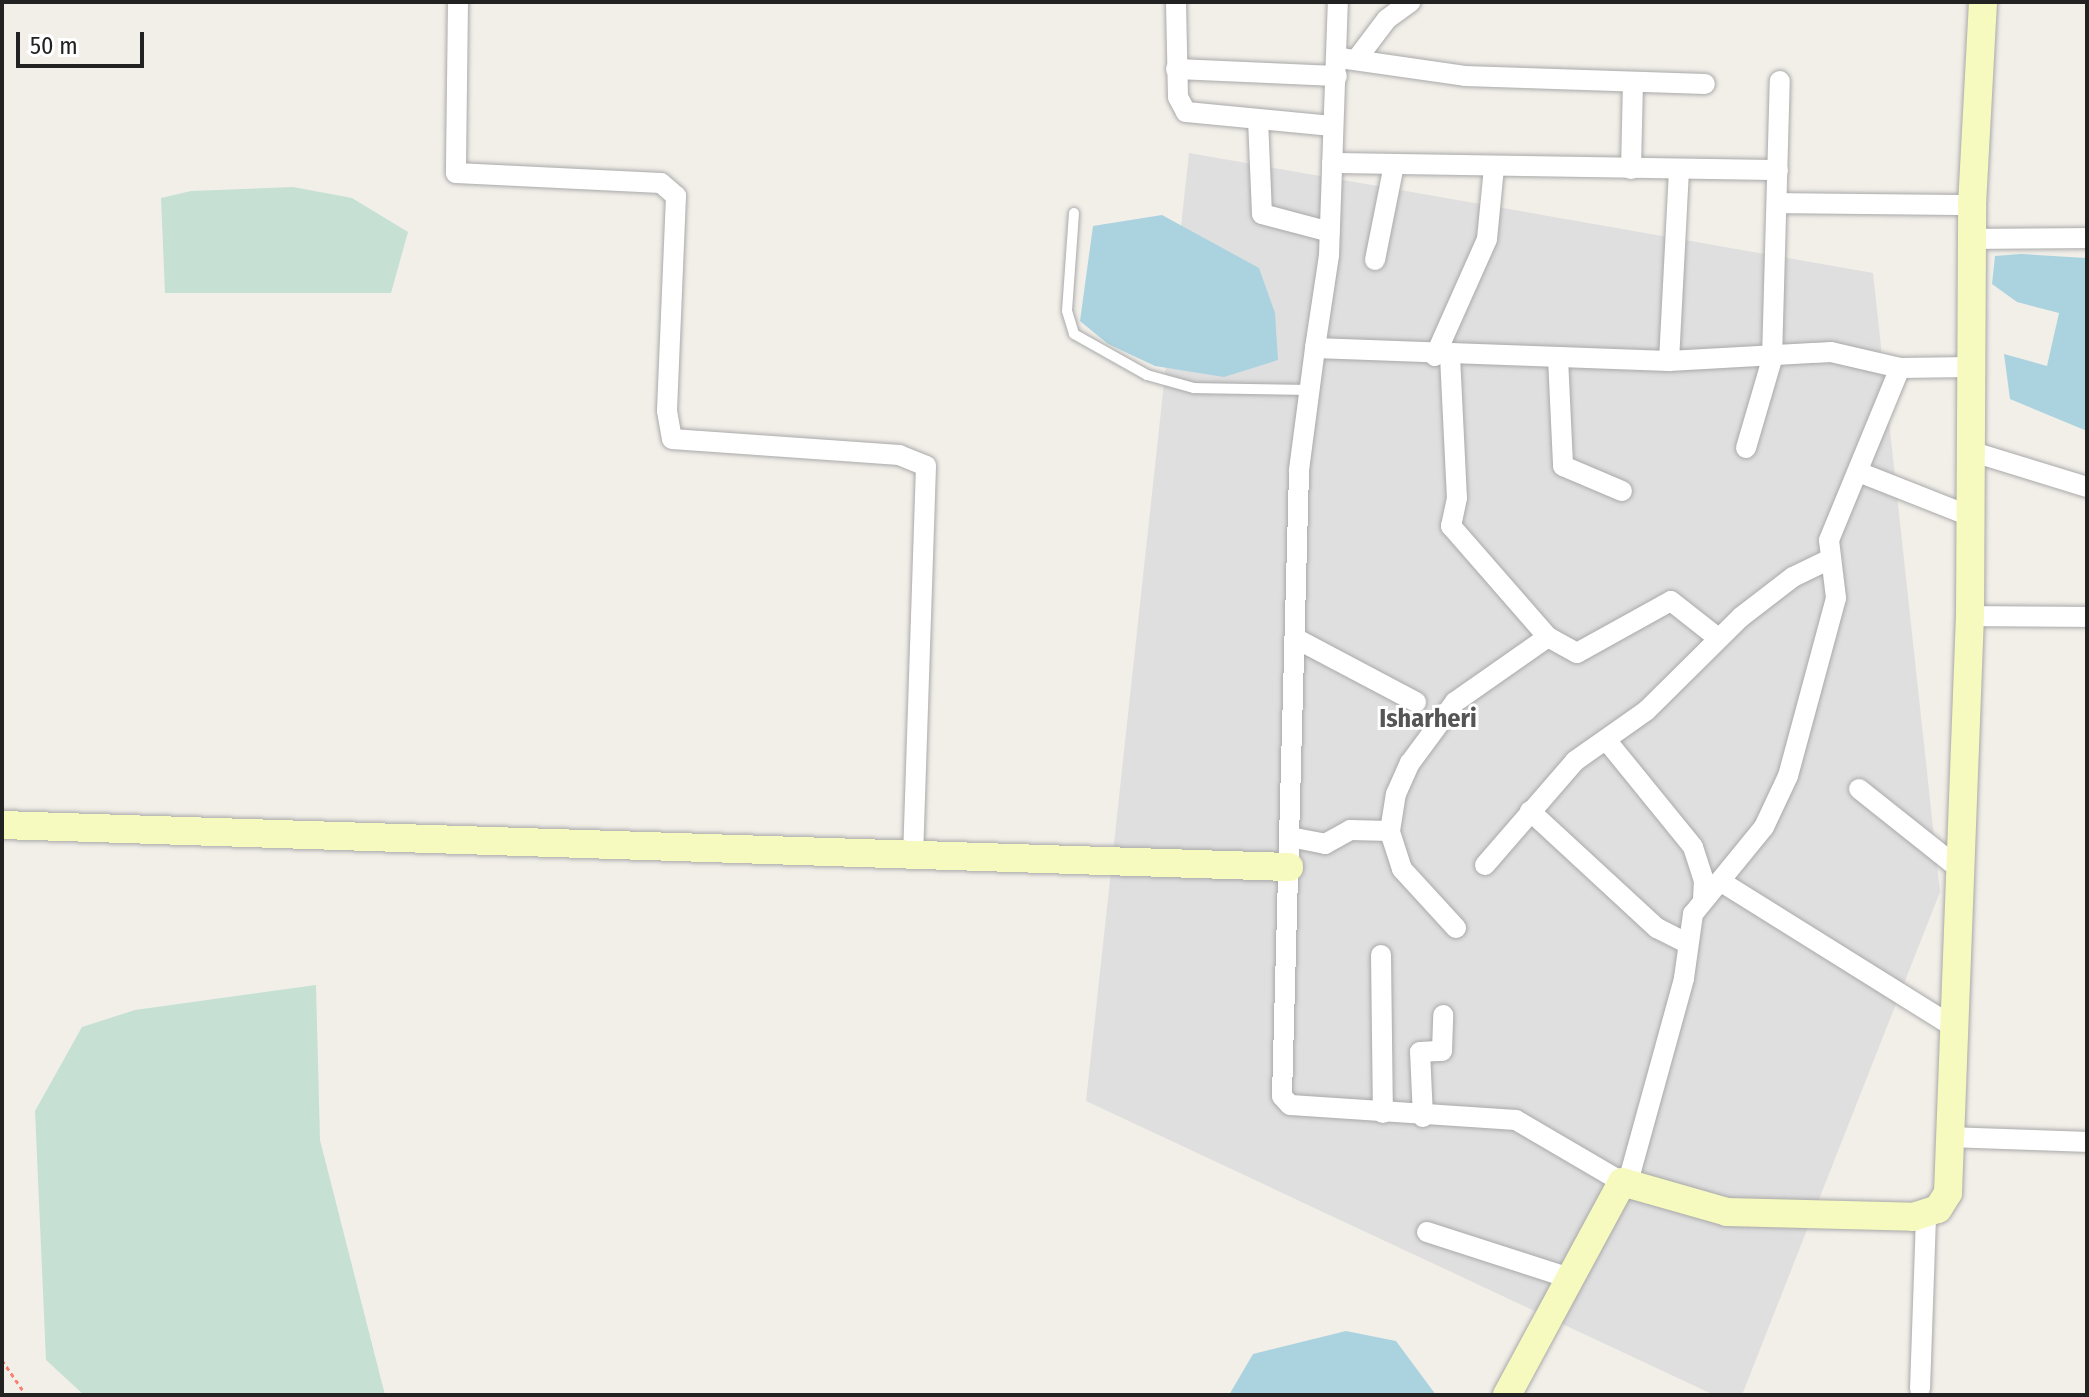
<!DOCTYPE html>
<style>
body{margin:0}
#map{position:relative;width:2089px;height:1397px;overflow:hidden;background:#f2efe9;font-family:"Fira Sans Condensed",sans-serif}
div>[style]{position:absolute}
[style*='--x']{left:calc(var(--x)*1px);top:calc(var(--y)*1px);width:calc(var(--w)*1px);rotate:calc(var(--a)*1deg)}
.residential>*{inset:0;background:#e0dfdf}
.wetland>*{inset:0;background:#c6e0d4}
.water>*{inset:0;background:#aad3df}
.path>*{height:3px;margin-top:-1.5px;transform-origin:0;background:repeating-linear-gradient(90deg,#fa8072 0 4px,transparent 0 8px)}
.roads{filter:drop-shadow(0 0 2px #a9a9a9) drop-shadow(0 0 2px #a9a9a9)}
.lane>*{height:10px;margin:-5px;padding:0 5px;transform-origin:5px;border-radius:5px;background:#fff}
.street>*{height:20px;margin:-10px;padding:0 10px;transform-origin:10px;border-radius:10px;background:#fff}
.secondary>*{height:28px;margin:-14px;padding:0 14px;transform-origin:14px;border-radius:14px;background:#f7fabf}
span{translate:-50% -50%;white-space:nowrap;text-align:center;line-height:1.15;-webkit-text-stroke:6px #fff;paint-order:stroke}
.quarter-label{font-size:26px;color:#555;font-weight:700}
.frame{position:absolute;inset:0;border:4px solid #222;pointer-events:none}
.scale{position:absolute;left:16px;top:32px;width:128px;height:36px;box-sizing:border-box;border:4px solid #222;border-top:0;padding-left:10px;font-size:24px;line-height:28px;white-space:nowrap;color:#222;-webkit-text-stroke:6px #fff;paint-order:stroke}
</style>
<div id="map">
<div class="residential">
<i style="clip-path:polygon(1189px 153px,1873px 273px,1940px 892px,1742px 1395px,1714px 1395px,1086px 1101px)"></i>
</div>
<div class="wetland">
<i style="clip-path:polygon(293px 187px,352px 198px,408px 232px,391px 293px,165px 293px,161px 198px,191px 191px)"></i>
<i style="clip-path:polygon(316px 985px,320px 1140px,385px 1395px,84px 1395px,46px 1360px,35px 1111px,82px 1027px,135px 1010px)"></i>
</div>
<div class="water">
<i style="clip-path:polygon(1162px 215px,1259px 268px,1275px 313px,1278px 360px,1224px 377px,1155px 366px,1108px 344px,1080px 321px,1093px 226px)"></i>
<i style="clip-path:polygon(2021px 254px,2087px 258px,2087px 431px,2010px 399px,2004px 354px,2047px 366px,2059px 313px,2017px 302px,1992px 284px,1995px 256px)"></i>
<i style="clip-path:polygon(1346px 1331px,1396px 1341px,1436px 1395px,1229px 1395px,1253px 1354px)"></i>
</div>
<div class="path">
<i style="--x:2;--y:1360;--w:42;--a:55.6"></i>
</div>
<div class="roads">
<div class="lane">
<i style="--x:1074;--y:213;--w:98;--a:94.1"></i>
<i style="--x:1067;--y:311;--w:24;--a:73"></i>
<i style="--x:1074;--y:334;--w:84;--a:29.3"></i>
<i style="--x:1147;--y:375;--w:49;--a:15.5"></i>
<i style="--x:1194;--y:388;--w:111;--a:1"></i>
</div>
<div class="street">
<i style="--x:458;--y:2;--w:171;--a:90.7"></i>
<i style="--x:456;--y:173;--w:205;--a:2.8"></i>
<i style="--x:661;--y:183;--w:20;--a:41"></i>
<i style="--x:676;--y:196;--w:215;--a:92.4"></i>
<i style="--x:667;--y:411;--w:28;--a:80"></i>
<i style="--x:672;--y:439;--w:228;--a:4"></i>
<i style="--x:899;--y:455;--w:29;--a:22"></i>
<i style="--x:926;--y:466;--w:386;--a:91.9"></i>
<i style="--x:1176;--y:2;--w:95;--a:88.8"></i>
<i style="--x:1178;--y:97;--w:17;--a:62"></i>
<i style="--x:1186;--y:112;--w:147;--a:5.5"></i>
<i style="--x:1340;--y:58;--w:126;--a:8.2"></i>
<i style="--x:1465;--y:76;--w:240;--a:1.9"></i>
<i style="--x:1356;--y:60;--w:51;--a:-52.9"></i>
<i style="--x:1387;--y:19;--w:29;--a:-36"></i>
<i style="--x:1176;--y:69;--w:161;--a:2.5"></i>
<i style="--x:1258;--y:119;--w:95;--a:87.6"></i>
<i style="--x:1262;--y:214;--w:70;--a:14.8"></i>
<i style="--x:1332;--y:163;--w:446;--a:0.9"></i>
<i style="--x:1631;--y:169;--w:87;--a:-88.7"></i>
<i style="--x:1777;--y:203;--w:195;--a:0.6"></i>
<i style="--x:1972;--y:239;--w:115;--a:-0.5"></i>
<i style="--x:1375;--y:260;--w:97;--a:-78.7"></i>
<i style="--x:1315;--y:348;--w:94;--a:-81.4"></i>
<i style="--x:1329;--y:255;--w:253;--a:-88"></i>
<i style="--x:1435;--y:356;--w:128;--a:-66"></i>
<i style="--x:1487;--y:239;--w:72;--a:-84.4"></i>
<i style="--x:1450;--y:356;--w:142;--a:87.2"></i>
<i style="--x:1457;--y:498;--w:29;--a:102"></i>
<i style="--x:1451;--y:526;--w:147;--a:48.9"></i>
<i style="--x:1548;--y:637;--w:33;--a:29"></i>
<i style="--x:1577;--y:653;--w:107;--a:-29"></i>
<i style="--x:1671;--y:601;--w:60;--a:38.2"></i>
<i style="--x:1558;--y:358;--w:108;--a:87.3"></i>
<i style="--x:1563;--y:466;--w:64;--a:23"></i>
<i style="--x:1669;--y:361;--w:191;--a:-87"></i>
<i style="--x:1746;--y:448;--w:93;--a:-73.7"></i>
<i style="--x:1772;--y:359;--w:278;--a:-88.4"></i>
<i style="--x:1970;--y:451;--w:122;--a:17.1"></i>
<i style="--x:1861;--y:473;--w:119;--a:21.6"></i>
<i style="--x:1970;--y:616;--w:117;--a:0.5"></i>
<i style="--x:1295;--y:638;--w:137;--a:27.9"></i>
<i style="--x:1607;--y:741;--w:136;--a:50.9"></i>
<i style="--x:1693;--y:847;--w:35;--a:72"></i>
<i style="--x:1704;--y:880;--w:20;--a:93"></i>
<i style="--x:1859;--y:789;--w:130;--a:38.5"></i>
<i style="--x:1530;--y:811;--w:173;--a:42.7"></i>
<i style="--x:1657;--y:928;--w:34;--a:27"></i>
<i style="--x:1290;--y:837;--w:36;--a:11"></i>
<i style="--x:1325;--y:844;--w:29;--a:-29"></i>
<i style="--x:1350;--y:830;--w:40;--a:1.4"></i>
<i style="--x:1485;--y:865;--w:138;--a:-49.1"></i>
<i style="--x:1575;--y:761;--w:87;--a:-35.2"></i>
<i style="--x:1646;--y:711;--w:134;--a:-44.7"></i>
<i style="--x:1741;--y:617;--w:66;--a:-37.6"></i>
<i style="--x:1793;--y:577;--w:39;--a:-26"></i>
<i style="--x:1720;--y:881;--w:277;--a:32"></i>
<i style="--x:1456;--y:928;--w:80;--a:-132.5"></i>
<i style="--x:1402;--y:869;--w:40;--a:-108"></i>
<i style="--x:1390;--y:831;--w:37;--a:-81"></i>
<i style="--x:1396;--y:794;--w:34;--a:-66"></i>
<i style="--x:1410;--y:763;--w:76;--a:-53.6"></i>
<i style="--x:1455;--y:702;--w:113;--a:-35"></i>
<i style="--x:1381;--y:955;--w:158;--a:89.3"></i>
<i style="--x:1423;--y:1117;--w:65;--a:-92.6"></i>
<i style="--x:1420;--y:1052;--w:22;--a:-3"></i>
<i style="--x:1442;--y:1051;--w:36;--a:-88"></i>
<i style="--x:1951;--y:1137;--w:136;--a:2.1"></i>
<i style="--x:1622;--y:1182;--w:123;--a:-149.7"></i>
<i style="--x:1516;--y:1120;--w:226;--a:-176.2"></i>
<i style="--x:1290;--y:1105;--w:12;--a:-132"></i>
<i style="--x:1282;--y:1096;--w:626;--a:-88.44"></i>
<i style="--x:1299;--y:470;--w:123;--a:-82.5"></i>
<i style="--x:1315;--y:348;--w:354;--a:2.1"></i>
<i style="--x:1669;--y:361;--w:162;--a:-3.2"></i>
<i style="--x:1831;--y:352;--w:71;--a:13.1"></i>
<i style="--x:1900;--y:368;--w:70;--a:-0.8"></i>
<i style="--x:1628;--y:1182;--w:212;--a:-74.6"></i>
<i style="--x:1684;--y:978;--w:65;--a:-82"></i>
<i style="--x:1693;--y:914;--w:112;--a:-50.8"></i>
<i style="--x:1764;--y:827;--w:56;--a:-64.8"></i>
<i style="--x:1788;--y:776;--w:184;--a:-74.9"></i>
<i style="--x:1836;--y:598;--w:58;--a:-96.9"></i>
<i style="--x:1829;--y:540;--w:186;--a:-67.6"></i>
<i style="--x:1427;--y:1232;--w:146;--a:17.9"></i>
<i style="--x:1920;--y:1389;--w:174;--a:-88"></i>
</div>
<div class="secondary">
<i style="--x:2;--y:825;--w:1288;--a:1.87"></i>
<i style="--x:1507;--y:1395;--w:242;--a:-61.6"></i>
<i style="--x:1622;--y:1182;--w:109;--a:15.9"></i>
<i style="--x:1727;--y:1212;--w:186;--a:1.5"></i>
<i style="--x:1913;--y:1217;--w:26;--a:-18"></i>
<i style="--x:1938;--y:1209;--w:19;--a:-58"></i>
<i style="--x:1948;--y:1193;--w:577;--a:-87.82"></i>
<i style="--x:1970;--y:616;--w:411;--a:-89.7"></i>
<i style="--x:1972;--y:205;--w:203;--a:-86.9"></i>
</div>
</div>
<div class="quarter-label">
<span style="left:1428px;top:719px">Isharheri</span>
</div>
<div class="frame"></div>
<div class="scale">50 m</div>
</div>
